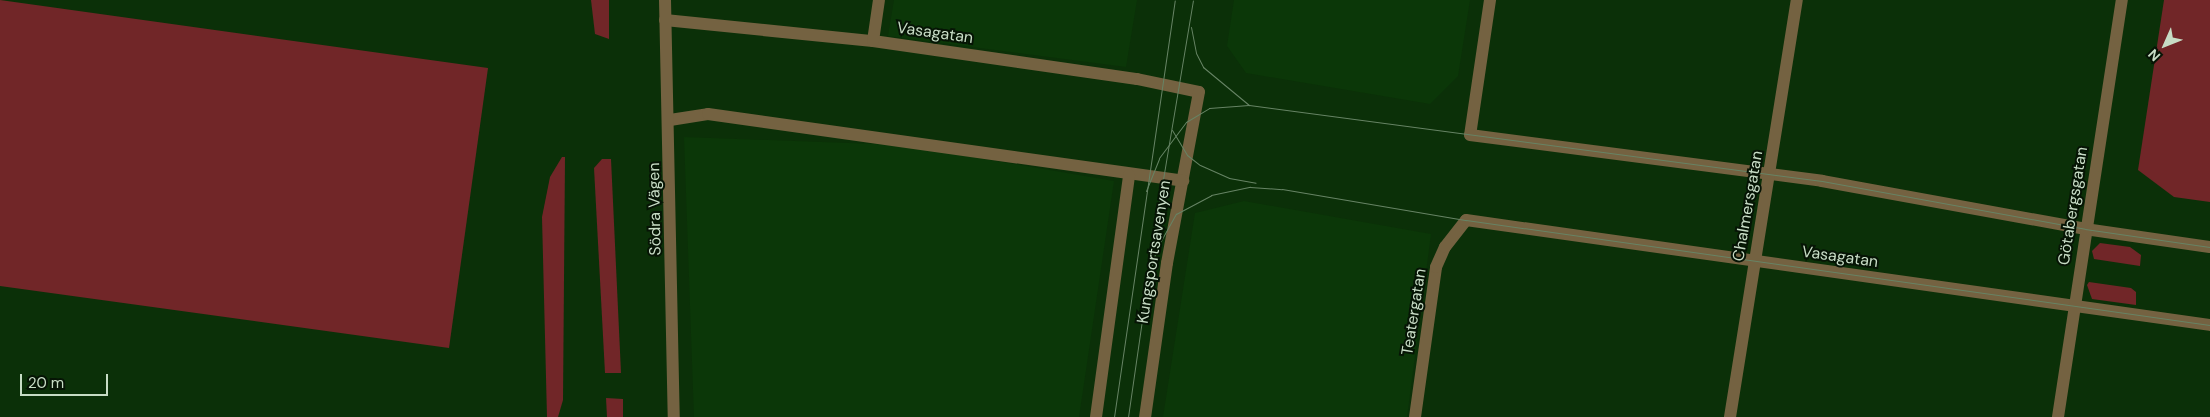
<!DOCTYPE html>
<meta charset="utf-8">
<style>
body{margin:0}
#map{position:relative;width:2210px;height:417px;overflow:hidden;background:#0b3008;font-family:"DM Sans",sans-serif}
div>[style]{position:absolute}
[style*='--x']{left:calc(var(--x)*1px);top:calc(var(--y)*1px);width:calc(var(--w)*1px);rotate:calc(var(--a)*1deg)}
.built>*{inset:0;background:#0b3708}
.green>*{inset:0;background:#712628}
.minor>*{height:12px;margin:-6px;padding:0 6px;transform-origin:6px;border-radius:6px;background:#746241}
.tertiary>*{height:12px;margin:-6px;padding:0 6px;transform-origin:6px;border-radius:6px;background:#746241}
.tram>*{height:1px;margin:-0.5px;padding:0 0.5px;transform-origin:0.5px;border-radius:0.5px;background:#678465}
span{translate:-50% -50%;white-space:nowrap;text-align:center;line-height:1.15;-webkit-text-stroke:4px #061405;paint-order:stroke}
.street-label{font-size:16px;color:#c7dcc5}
.north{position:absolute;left:2140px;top:20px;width:50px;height:50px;-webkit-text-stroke:4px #061405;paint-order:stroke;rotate:226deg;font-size:14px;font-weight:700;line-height:20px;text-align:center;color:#c7dcc5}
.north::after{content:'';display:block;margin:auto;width:18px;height:22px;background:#c7dcc5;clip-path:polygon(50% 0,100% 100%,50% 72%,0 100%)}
.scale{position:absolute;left:20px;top:374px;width:88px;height:22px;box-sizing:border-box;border:2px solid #c7dcc5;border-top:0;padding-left:6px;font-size:15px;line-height:18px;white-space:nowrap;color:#c7dcc5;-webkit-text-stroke:4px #061405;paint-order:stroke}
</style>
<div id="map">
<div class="built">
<i style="clip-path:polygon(894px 0,1137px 0,1126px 67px,888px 36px)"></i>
<i style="clip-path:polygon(1234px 0,1470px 0,1458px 76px,1430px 104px,1246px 73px,1227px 46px)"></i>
<i style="clip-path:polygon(684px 137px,902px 145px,1114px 181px,1079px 417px,694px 417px)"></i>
<i style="clip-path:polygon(1244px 201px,1431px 234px,1407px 417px,1163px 417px,1195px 213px)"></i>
</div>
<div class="green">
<i style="clip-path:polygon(0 0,488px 68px,449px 348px,0 286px)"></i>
<i style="clip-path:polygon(591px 0,609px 0,609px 39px,595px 34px)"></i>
<i style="clip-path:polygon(2164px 0,2210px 0,2210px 202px,2174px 197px,2138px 170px)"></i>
<i style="clip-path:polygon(562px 157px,565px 157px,563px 400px,558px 417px,547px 417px,542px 217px,550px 177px)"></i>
<i style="clip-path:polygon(602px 159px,611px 159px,621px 373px,605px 373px,594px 168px)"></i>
<i style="clip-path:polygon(2100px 243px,2130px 247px,2141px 255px,2140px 266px,2094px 259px,2092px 251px)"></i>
<i style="clip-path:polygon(2089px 282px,2131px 288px,2136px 292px,2136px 305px,2092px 299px,2087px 285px)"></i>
<i style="clip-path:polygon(606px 398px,623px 399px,623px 417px,607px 417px)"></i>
</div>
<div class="minor">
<i style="--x:1490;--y:0;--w:136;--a:98.4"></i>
<i style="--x:1470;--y:135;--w:355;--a:7.4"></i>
<i style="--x:1822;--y:181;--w:267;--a:10.3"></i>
<i style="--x:2085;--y:229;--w:126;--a:8.2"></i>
<i style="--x:665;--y:20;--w:209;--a:5.8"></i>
<i style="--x:873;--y:41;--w:267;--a:8.2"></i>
<i style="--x:1137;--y:79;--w:63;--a:11.8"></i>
<i style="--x:1199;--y:92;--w:174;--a:100.6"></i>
<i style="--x:1167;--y:263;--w:156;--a:98.1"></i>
<i style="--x:873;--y:41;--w:41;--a:-81.7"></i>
<i style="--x:670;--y:120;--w:38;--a:-9"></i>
<i style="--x:708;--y:114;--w:480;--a:8"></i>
<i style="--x:1096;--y:417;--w:244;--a:-82.2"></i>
<i style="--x:1415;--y:417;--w:151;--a:-82"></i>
<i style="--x:1436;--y:267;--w:22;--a:-66"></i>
<i style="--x:1445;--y:247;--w:34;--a:-52"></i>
<i style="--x:1466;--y:220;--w:751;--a:8.03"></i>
<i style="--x:1730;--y:417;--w:422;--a:-80.9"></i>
<i style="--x:2058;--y:417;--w:422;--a:-81.3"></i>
</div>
<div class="tertiary">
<i style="--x:665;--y:0;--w:417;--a:88.8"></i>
</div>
<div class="tram">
<i style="--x:1191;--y:27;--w:26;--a:79"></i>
<i style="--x:1196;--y:53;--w:16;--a:63"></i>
<i style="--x:1203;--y:67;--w:60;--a:39.6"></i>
<i style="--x:1172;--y:130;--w:29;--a:59"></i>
<i style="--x:1187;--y:155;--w:16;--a:38"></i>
<i style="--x:1200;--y:165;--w:32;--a:24"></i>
<i style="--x:1229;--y:178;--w:27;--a:10"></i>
<i style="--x:1146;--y:191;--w:35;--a:-68"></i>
<i style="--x:1159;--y:158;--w:45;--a:-53.1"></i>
<i style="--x:1186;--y:122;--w:27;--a:-31"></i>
<i style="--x:1209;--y:108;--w:40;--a:-4.3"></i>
<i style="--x:1249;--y:105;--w:578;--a:7.56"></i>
<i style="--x:1822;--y:181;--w:267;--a:10.3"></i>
<i style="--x:2085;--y:229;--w:126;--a:8.2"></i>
<i style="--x:1151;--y:251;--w:254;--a:-80.5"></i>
<i style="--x:1148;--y:276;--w:32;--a:-72"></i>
<i style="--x:1158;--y:246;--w:37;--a:-61"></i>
<i style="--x:1176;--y:214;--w:40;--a:-28"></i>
<i style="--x:1211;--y:195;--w:40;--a:-12"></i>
<i style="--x:1250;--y:187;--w:32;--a:4"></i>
<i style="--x:1282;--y:189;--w:187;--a:9.6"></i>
<i style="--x:1466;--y:220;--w:751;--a:8.03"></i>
<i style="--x:1114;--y:417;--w:421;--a:-81.7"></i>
<i style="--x:1128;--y:417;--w:148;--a:-81.8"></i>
</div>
<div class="street-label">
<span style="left:935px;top:33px;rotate:8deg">Vasagatan</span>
<span style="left:1748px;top:206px;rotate:-80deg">Chalmersgatan</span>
<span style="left:2073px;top:206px;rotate:-81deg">Götabergsgatan</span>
<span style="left:655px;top:209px;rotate:-91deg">Södra Vägen</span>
<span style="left:1154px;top:252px;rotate:-81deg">Kungsportsavenyen</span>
<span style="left:1840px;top:257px;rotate:8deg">Vasagatan</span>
<span style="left:1414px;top:312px;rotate:-81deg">Teatergatan</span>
</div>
<div class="north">N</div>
<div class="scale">20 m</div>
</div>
